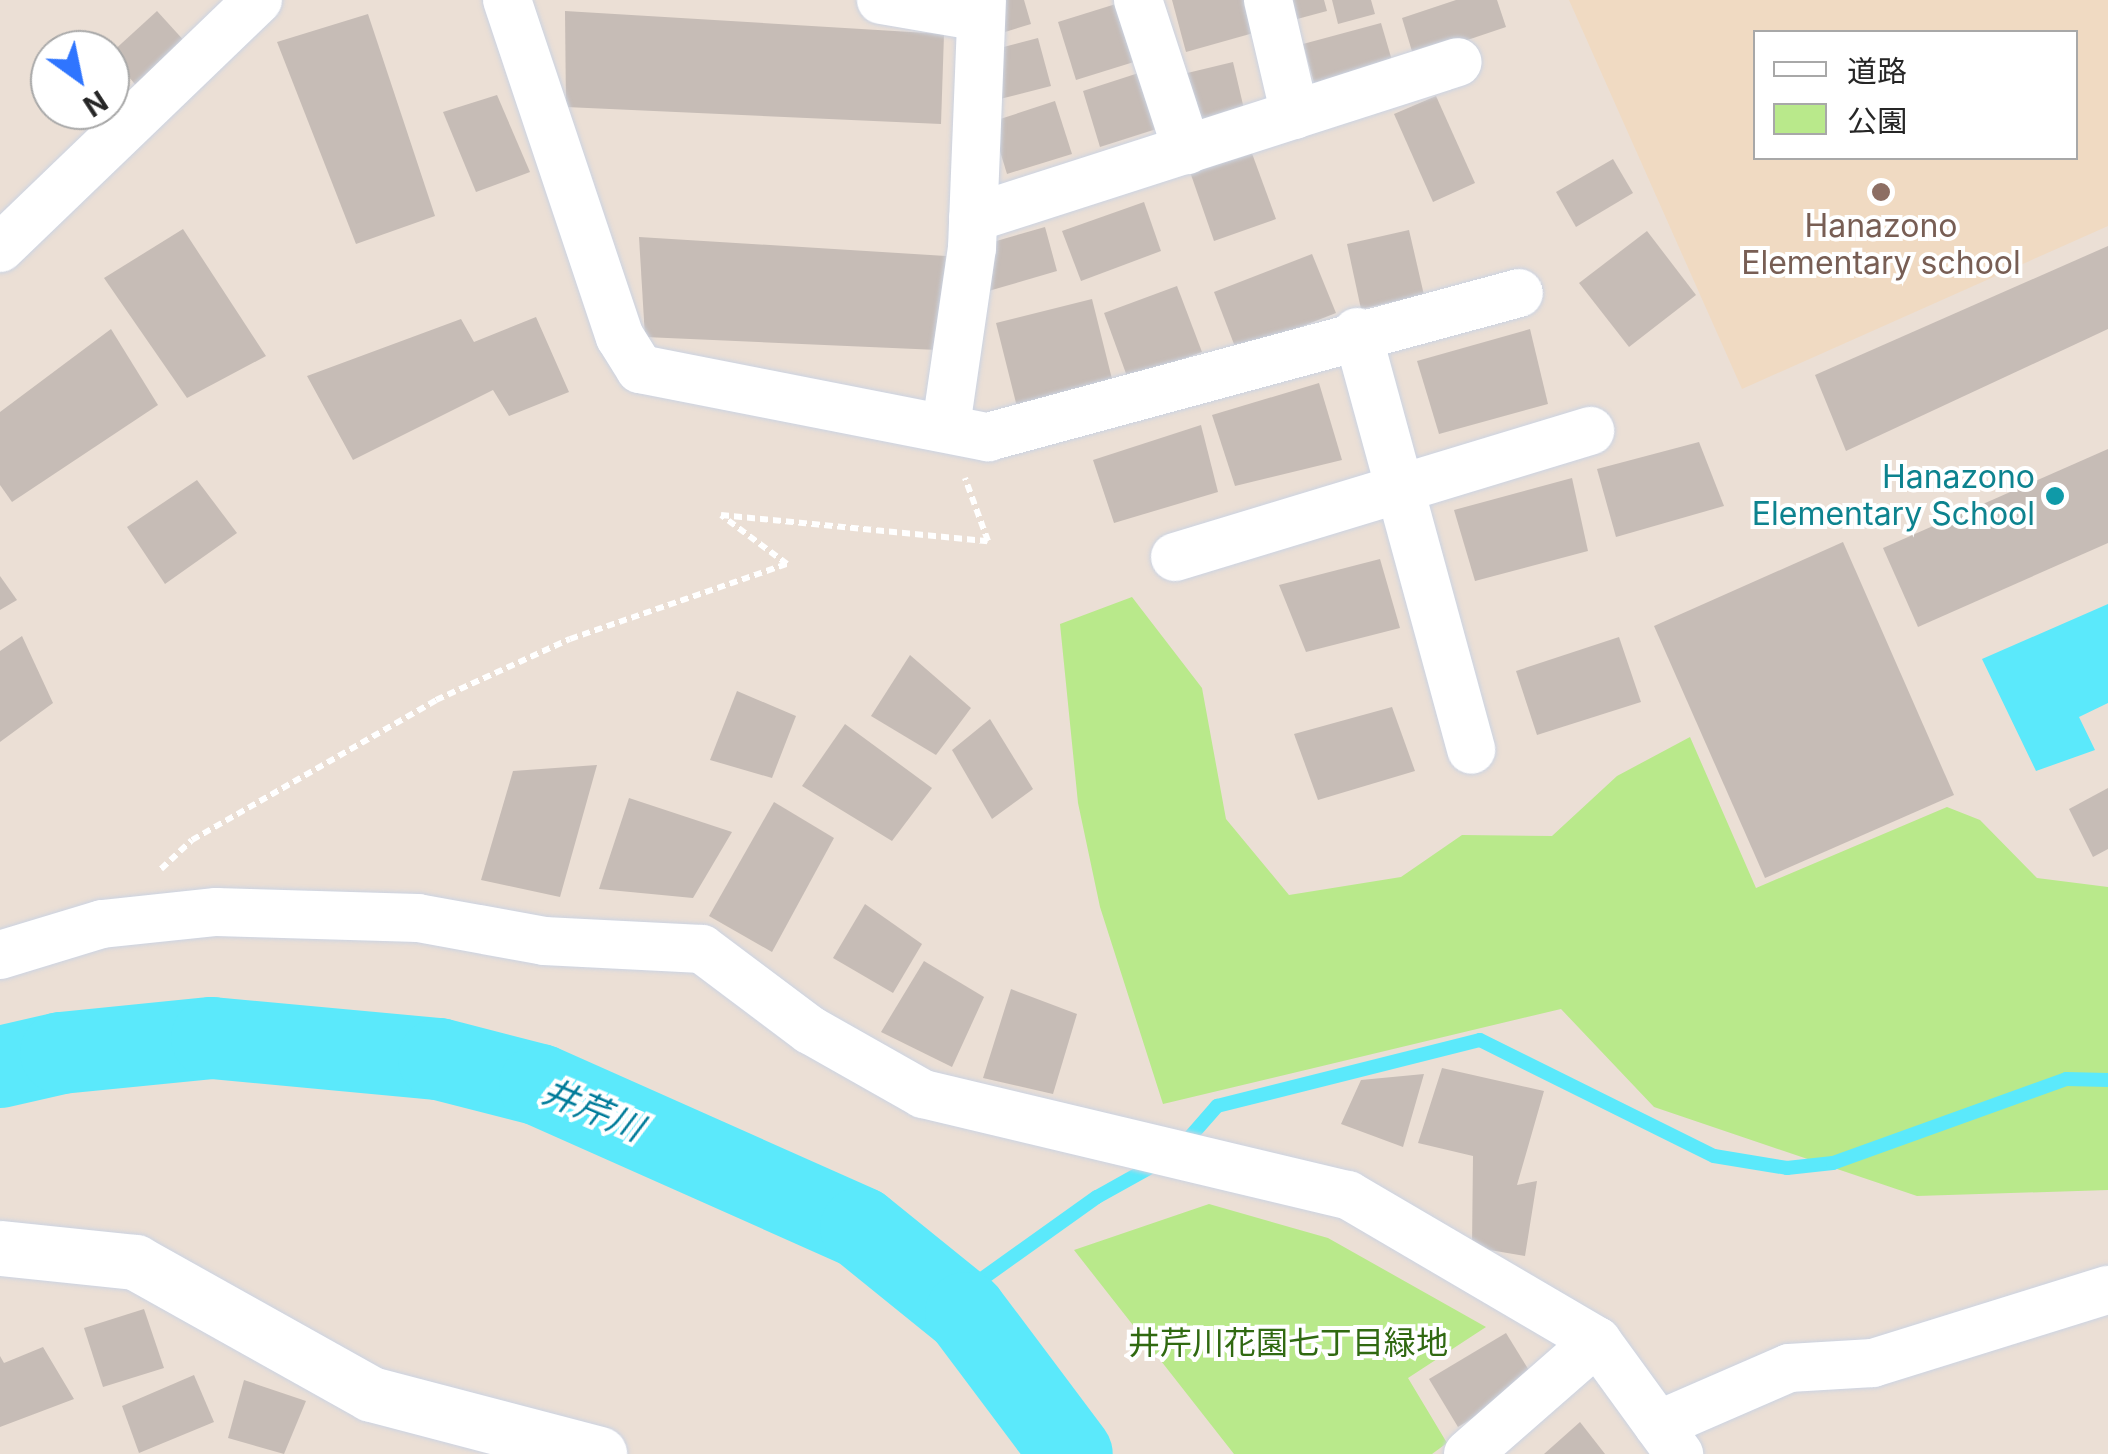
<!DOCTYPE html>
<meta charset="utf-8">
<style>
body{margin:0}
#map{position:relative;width:2108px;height:1454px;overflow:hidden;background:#ebdfd5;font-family:Inter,"Noto Sans JP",sans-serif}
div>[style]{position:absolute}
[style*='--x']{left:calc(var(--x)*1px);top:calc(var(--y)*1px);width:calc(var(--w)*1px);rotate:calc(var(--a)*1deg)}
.education>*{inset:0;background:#f0dac2}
.green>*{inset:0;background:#b9e98b}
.water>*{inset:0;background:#5be9fb}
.stream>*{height:14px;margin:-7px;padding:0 7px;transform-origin:7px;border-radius:7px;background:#5be9fb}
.river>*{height:82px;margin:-41px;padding:0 41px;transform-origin:41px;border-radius:41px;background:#5be9fb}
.building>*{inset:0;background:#c6bcb6}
.path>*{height:6px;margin-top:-3px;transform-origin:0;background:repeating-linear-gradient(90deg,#fff 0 8px,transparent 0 13px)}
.roads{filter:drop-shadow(0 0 2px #cbd3e2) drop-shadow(0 0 2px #cbd3e2)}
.street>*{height:48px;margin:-24px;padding:0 24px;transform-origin:24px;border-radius:24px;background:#fff}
.secondary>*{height:55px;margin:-27.5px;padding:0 27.5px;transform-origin:27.5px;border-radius:27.5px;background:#fff}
.dots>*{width:28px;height:28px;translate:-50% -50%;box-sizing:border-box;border:5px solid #fff;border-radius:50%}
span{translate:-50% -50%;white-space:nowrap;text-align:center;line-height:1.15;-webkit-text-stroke:8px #fff;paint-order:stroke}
.education-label{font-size:32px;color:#785e54}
.culture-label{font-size:32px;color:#0d838f}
.right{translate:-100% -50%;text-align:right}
.park-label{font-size:32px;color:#306911}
.water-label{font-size:35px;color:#017c9a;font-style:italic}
.legend{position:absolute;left:1753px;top:30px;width:325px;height:130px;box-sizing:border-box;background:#fff;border:2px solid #a8a8a8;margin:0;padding:12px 18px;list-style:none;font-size:30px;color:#262626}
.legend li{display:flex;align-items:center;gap:20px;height:50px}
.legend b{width:50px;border:2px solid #a8a8a8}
.north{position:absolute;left:30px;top:30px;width:100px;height:100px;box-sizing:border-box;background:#fff;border:2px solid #a8a8a8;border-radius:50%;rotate:147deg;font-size:28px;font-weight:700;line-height:40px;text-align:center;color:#262626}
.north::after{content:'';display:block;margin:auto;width:35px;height:45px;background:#2f75ff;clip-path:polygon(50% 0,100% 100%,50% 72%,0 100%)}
</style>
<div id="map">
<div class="education">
<i style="clip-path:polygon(evenodd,1569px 0,2108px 0,2108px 226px,1742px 389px,1569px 0,1756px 32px,2076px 32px,2076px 158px,1756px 158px,1756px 32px)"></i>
</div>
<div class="green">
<i style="clip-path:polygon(1132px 597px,1202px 688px,1226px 819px,1289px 895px,1401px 877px,1462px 835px,1552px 836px,1617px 776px,1690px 737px,1756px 888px,1947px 807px,1980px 820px,2037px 878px,2108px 887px,2108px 1190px,1917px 1196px,1654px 1107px,1561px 1009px,1163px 1104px,1100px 907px,1078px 803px,1060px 624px)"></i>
<i style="clip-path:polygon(1209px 1204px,1328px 1238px,1486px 1327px,1408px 1378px,1447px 1443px,1432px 1454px,1234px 1454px,1074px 1250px)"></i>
</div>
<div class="water">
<i style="clip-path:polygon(2108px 604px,2108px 703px,2079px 717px,2095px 750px,2036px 771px,1982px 659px)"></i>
</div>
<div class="stream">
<i style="--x:1183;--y:1145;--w:52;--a:-48.9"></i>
<i style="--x:1217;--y:1106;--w:271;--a:-14.1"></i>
<i style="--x:1480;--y:1040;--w:261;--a:26.4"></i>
<i style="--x:1714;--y:1156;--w:74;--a:9.3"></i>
<i style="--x:1787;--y:1168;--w:46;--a:-6.2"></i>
<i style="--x:1833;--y:1163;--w:248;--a:-19.8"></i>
<i style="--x:2066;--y:1079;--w:42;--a:1.4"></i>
<i style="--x:951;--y:1301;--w:179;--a:-35.5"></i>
<i style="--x:1097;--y:1197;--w:70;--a:-29.1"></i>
</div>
<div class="river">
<i style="--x:0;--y:1067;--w:63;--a:-12.9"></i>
<i style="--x:61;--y:1053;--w:152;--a:-5.7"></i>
<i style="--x:212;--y:1038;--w:228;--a:5.3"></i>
<i style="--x:439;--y:1059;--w:104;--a:14.4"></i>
<i style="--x:540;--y:1085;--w:351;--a:24"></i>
<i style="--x:861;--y:1228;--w:135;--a:39"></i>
<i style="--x:966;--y:1313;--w:176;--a:53.1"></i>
</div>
<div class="building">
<i style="clip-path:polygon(996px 0,1024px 0,1031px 24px,1005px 32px)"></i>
<i style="clip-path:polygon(1172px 0,1248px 0,1257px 32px,1186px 52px)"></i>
<i style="clip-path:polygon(1281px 0,1324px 0,1327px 11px,1286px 22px)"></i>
<i style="clip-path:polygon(1332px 0,1371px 0,1375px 14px,1338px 24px)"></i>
<i style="clip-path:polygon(1456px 0,1497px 0,1506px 27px,1414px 58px,1402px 18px)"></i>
<i style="clip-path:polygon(1119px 3px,1137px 61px,1076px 80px,1058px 22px)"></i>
<i style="clip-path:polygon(157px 11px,197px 55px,148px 100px,110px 54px)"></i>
<i style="clip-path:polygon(565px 11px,944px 34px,941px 124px,566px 107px)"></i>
<i style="clip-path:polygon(368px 14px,435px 216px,356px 244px,277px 42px)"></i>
<i style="clip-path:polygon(1381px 23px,1393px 64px,1315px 86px,1303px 44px)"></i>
<i style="clip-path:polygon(1038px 38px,1051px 86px,1000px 99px,988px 51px)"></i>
<i style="clip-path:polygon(1233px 62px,1244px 109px,1191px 122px,1179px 75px)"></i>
<i style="clip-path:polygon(1151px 69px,1169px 125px,1100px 147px,1083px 91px)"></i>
<i style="clip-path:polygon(497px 95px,530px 172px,476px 192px,443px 112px)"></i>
<i style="clip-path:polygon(1436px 96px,1475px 183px,1433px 202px,1394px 114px)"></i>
<i style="clip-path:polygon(1055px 101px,1072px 154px,1007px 174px,991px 122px)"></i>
<i style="clip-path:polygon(1250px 148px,1276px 219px,1214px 241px,1189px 169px)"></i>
<i style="clip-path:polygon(1613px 159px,1633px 193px,1576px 227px,1556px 192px)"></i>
<i style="clip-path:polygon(1144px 202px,1161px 251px,1081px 281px,1062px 231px)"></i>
<i style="clip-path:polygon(1045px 227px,1057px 271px,985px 292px,972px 248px)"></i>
<i style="clip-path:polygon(183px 229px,266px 356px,187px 398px,104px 278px)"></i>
<i style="clip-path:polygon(1409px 230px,1424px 295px,1361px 309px,1347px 244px)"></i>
<i style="clip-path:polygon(1647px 231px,1696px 295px,1629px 347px,1579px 283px)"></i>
<i style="clip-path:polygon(639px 237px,946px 256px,938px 350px,645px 337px)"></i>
<i style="clip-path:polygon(2108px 246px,2108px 329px,1846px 451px,1815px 375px)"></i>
<i style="clip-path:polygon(1312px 254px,1336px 313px,1237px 352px,1214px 292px)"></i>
<i style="clip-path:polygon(1177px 286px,1202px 352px,1128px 379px,1104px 313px)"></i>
<i style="clip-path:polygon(1092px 299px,1114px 387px,1018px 411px,996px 323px)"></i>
<i style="clip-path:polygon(536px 317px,569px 392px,509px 416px,493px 390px,353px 460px,307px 376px,461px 319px,474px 342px)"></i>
<i style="clip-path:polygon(111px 329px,158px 405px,12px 502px,0 485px,0 412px)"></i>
<i style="clip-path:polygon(1530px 329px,1548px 404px,1439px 434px,1417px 361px)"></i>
<i style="clip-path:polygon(1319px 383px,1342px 460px,1235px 486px,1212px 415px)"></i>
<i style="clip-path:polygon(1201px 425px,1218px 492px,1114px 523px,1093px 460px)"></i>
<i style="clip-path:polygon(1699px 442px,1724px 506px,1616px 537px,1597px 469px)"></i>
<i style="clip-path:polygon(2108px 449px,2108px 543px,1918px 627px,1883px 548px)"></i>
<i style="clip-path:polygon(1572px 478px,1588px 551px,1475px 581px,1454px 510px)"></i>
<i style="clip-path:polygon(197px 480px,237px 533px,165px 584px,127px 527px)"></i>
<i style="clip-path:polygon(1843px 542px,1954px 795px,1765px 878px,1654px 626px)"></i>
<i style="clip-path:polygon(1380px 559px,1400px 628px,1306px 652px,1279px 585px)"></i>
<i style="clip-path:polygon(0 576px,17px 600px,0 610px)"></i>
<i style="clip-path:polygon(22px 636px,53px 703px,0 742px,0 651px)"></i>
<i style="clip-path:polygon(1619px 637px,1641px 702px,1537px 735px,1516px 671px)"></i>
<i style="clip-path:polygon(910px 655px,971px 708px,936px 755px,871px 716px)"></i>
<i style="clip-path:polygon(737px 691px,796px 716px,772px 778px,710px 760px)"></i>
<i style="clip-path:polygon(1392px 707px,1415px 771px,1318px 800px,1294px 734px)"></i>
<i style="clip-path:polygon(990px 719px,1033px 789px,992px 819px,952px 750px)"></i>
<i style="clip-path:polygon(845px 724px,932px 788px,892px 841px,802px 786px)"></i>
<i style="clip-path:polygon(597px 765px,560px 897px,481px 880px,513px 771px)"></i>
<i style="clip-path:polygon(2108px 788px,2108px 849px,2093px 857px,2069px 809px)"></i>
<i style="clip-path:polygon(629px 798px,732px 832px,693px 898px,599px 889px)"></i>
<i style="clip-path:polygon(774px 802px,834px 838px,772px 952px,709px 916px)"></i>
<i style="clip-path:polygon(865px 904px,922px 944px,893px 993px,833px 958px)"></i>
<i style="clip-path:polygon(924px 961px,984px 997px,952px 1067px,881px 1032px)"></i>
<i style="clip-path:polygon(1011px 989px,1077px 1014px,1053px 1094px,983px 1078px)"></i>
<i style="clip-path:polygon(1442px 1068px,1544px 1091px,1517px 1185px,1537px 1181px,1525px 1256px,1472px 1247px,1473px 1156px,1418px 1143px)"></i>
<i style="clip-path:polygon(1424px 1074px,1403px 1147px,1341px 1124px,1361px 1080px)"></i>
<i style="clip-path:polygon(144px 1309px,164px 1368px,103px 1387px,84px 1328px)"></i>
<i style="clip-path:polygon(1506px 1333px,1535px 1380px,1458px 1427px,1429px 1379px)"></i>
<i style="clip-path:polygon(43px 1347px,74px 1399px,0 1427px,0 1356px,4px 1363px)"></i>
<i style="clip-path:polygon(194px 1375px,214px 1422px,139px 1453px,122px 1406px)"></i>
<i style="clip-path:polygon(244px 1380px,306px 1401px,284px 1454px,228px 1438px)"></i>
<i style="clip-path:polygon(1580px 1422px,1605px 1454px,1544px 1454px)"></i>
</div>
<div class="path">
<i style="--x:161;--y:869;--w:42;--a:-43.1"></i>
<i style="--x:192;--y:840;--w:281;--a:-29.8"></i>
<i style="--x:436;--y:700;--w:147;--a:-24.5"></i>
<i style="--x:570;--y:639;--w:230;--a:-19.1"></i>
<i style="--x:787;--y:564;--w:82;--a:-143.4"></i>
<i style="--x:721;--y:515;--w:268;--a:5.6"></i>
<i style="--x:988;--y:541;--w:67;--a:-110.1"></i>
</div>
<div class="roads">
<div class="street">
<i style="--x:507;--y:0;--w:355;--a:71.5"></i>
<i style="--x:620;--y:337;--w:38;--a:58"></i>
<i style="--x:640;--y:369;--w:355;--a:11.1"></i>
<i style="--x:988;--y:437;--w:550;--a:-15.17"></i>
<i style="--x:881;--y:0;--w:100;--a:9.7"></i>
<i style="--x:1138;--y:0;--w:158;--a:71.9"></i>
<i style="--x:1268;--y:0;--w:118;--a:76.8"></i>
<i style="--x:973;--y:218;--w:509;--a:-17.83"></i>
<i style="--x:0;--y:248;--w:358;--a:-43.9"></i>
<i style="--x:1357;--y:332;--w:433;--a:74.7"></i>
<i style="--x:946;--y:426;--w:180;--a:-81.7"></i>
<i style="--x:972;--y:248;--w:248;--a:-87.7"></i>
<i style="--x:1175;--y:557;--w:434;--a:-16.9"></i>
<i style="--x:0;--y:955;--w:107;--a:-16.9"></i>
<i style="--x:102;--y:924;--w:115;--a:-6"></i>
<i style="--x:216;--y:912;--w:202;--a:1.7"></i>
<i style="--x:418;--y:918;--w:128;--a:10.3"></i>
<i style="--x:544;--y:941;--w:158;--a:2.9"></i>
<i style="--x:702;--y:949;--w:135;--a:36.9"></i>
<i style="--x:810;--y:1030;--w:130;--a:29.5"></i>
<i style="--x:923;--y:1094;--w:437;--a:13.4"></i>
<i style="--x:1348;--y:1195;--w:289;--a:30.4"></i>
<i style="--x:1597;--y:1341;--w:140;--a:54"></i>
<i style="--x:1658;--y:1425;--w:143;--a:-23.5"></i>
<i style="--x:1789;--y:1368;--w:84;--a:-3.4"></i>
<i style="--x:1873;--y:1363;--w:246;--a:-17.3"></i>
<i style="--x:1468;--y:1454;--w:171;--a:-41.2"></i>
</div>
<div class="secondary">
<i style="--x:0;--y:1248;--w:136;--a:5.9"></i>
<i style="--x:135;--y:1262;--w:270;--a:29.2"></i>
<i style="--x:371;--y:1394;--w:236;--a:14.7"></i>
</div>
</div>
<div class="dots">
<i style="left:1881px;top:192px;background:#8d6e63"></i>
<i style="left:2055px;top:496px;background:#0f9aa8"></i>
</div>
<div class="education-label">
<span style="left:1881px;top:245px">Hanazono<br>Elementary school</span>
</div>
<div class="culture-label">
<span class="right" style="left:2035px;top:496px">Hanazono<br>Elementary School</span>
</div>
<div class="park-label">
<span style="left:1288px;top:1343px">井芹川花園七丁目緑地</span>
</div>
<div class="water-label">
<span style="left:593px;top:1109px;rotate:23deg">井芹川</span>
</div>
<ul class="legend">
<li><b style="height:12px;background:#fff"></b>道路</li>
<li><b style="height:28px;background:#b9e98b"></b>公園</li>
</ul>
<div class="north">N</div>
</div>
